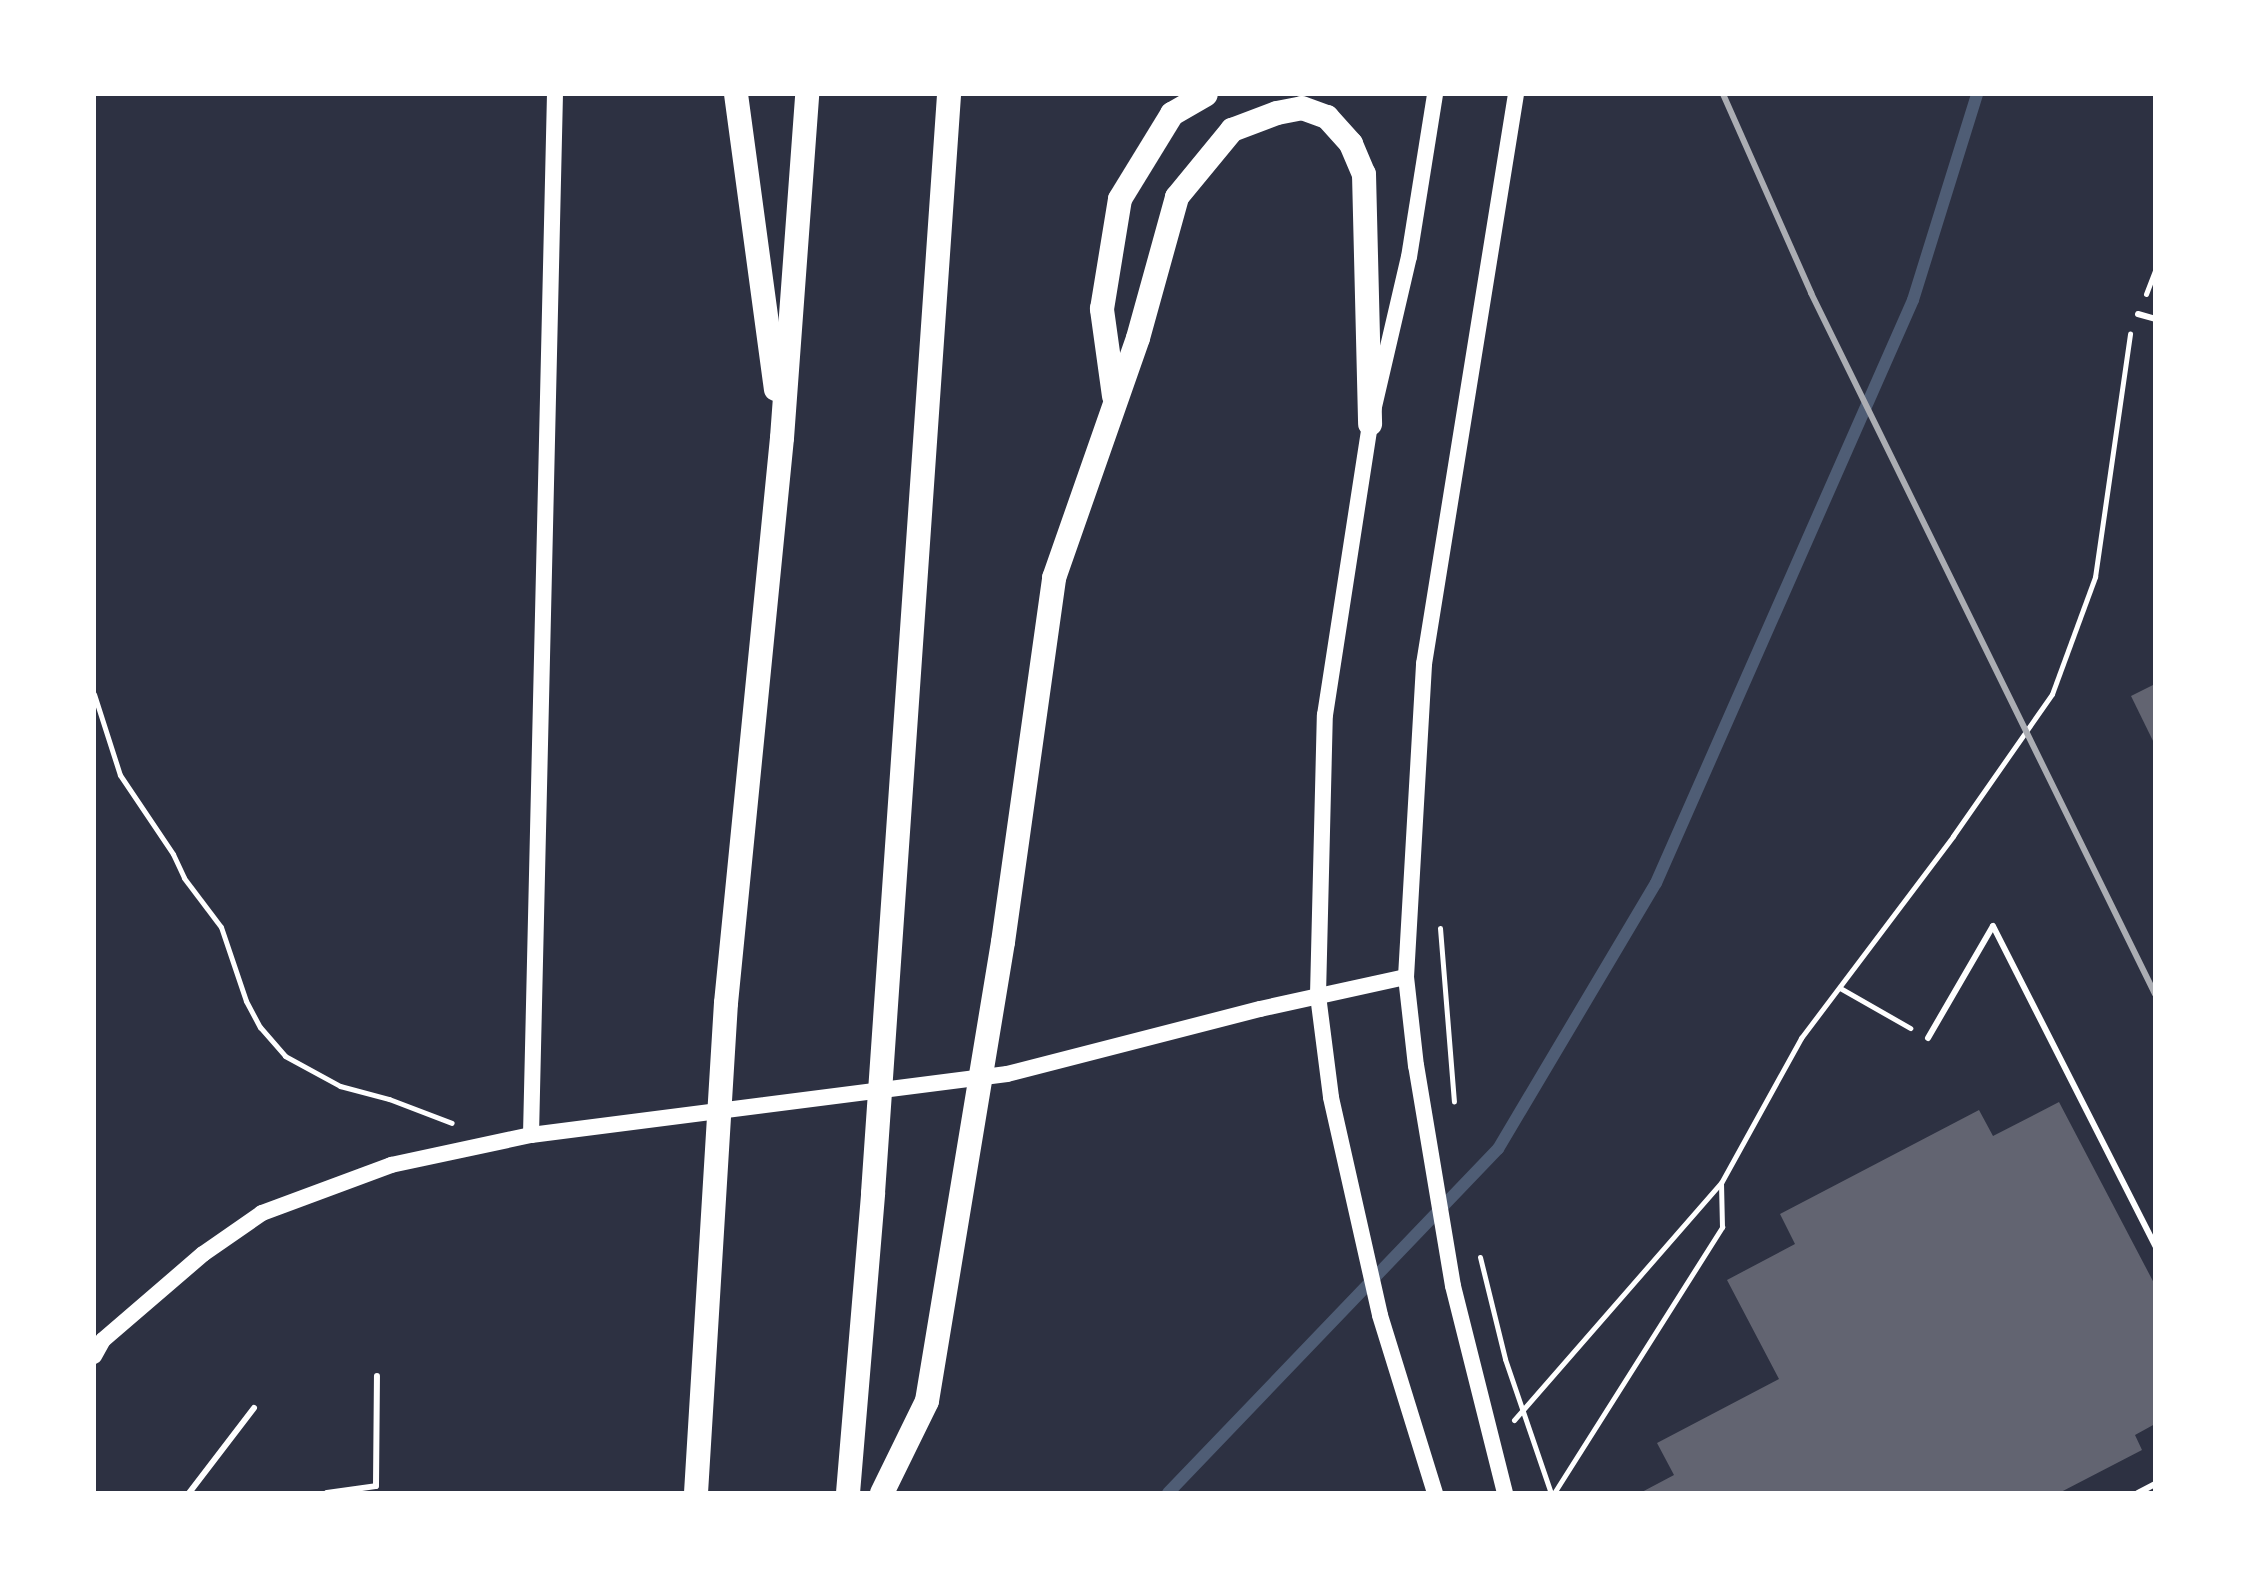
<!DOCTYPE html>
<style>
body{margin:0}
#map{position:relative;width:2249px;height:1587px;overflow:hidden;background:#2d3142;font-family:"IBM Plex Sans",sans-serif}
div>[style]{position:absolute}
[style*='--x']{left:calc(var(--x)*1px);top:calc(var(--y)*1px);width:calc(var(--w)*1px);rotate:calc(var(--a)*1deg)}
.stream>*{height:12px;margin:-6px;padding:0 6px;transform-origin:6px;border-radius:6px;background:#4f5d75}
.building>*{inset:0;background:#626471}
.path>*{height:5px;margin:-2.5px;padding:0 2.5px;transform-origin:2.5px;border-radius:2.5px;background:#fff}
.service>*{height:6px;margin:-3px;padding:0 3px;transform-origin:3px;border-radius:3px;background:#fff}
.secondary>*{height:16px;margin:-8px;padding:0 8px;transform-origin:8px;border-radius:8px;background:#fff}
.motorway>*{height:24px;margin:-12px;padding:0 12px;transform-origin:12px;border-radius:12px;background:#fff}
.rail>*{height:6px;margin:-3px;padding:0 3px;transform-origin:3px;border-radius:3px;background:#abadb3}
span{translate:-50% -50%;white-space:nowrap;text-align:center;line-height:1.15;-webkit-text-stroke:6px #fff;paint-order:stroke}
.frame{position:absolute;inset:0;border:96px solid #fff;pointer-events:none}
</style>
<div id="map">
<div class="stream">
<i style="--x:1168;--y:1493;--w:477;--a:-46.2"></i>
<i style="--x:1498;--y:1149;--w:309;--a:-59.3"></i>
<i style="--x:1656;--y:883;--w:637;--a:-66.21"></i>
<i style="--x:1913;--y:300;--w:216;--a:-72.7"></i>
</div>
<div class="building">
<i style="clip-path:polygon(2155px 684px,2155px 745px,2131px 696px)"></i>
<i style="clip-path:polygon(2059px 1102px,2155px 1285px,2155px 1424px,2135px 1435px,2142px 1450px,2059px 1493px,1640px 1493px,1674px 1475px,1657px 1443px,1779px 1379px,1727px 1280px,1795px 1244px,1780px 1214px,1979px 1110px,1993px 1136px)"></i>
</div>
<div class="path">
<i style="--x:2146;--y:294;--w:25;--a:-69"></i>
<i style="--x:94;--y:694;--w:85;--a:72.2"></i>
<i style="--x:120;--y:775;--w:95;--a:56.1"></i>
<i style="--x:173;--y:854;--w:26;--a:65"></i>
<i style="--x:184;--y:878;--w:61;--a:52.9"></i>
<i style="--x:221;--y:927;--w:78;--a:71.3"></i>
<i style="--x:246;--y:1001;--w:30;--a:62"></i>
<i style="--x:260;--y:1027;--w:38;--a:49"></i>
<i style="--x:285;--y:1056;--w:63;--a:28.6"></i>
<i style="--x:340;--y:1086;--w:51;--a:14.9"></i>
<i style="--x:389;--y:1099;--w:67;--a:20.9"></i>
<i style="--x:1440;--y:928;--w:174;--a:85.4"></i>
<i style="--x:1840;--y:988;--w:81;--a:29.7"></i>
<i style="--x:1480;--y:1257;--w:105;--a:76.2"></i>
<i style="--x:1505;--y:1359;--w:142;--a:71.1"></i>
<i style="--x:1514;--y:1420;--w:315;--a:-48.9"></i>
<i style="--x:1721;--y:1183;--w:166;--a:-61.1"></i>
<i style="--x:1801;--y:1038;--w:253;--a:-53"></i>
<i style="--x:1953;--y:836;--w:173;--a:-55.1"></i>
<i style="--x:2052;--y:694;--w:125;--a:-69.8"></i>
<i style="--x:2095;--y:577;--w:246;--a:-81.8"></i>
<i style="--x:1554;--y:1493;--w:315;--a:-57.7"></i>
<i style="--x:1722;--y:1227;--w:43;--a:-91.3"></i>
</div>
<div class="service">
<i style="--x:2138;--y:314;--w:18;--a:16"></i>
<i style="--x:1928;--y:1038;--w:129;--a:-59.9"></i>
<i style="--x:1993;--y:926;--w:359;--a:63.1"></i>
<i style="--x:189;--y:1493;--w:107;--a:-52.6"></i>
<i style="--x:327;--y:1493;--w:49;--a:-8.1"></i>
<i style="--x:376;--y:1486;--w:110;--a:-89.5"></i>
<i style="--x:2138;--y:1493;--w:19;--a:-28"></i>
</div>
<div class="secondary">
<i style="--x:531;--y:1135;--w:1041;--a:-88.68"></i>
<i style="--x:94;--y:1356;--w:18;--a:-61"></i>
<i style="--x:103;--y:1340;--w:132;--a:-40.7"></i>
<i style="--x:203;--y:1254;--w:72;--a:-34.8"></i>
<i style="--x:262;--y:1213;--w:138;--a:-20.4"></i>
<i style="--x:391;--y:1165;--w:143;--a:-12.1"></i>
<i style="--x:531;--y:1135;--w:480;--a:-7.3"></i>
<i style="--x:1007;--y:1074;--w:261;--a:-14.4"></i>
<i style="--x:1260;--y:1009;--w:149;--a:-12.4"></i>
<i style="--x:1435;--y:1493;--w:186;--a:-107.2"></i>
<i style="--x:1380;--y:1315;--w:223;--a:-102.7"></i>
<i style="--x:1331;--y:1097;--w:103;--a:-97.3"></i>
<i style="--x:1318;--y:995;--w:280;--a:-88.6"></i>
<i style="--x:1325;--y:715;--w:294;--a:-81.2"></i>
<i style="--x:1370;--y:424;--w:171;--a:-76.9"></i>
<i style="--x:1409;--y:257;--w:165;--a:-80.9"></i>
<i style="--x:1505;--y:1493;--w:213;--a:-104.1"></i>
<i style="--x:1453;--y:1286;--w:223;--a:-99.5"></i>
<i style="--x:1416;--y:1066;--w:90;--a:-96.4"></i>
<i style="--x:1406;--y:977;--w:314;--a:-86.7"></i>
<i style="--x:1424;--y:664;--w:577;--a:-80.83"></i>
</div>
<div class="motorway">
<i style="--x:736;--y:94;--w:298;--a:82.3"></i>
<i style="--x:1114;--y:396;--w:88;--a:-97.9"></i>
<i style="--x:1102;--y:309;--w:111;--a:-80.7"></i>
<i style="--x:1120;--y:199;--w:100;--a:-58.5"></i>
<i style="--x:1172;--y:114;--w:39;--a:-30"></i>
<i style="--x:696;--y:1493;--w:491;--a:-86.5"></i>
<i style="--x:726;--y:1003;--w:568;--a:-84.34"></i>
<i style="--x:782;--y:438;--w:345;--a:-85.8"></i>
<i style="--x:848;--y:1493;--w:301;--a:-85.2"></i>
<i style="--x:873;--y:1193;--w:1102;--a:-86.04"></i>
<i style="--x:882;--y:1493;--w:102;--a:-63.9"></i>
<i style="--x:927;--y:1401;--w:465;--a:-80.6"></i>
<i style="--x:1003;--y:942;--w:368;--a:-82"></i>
<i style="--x:1054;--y:578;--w:254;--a:-70.7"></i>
<i style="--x:1138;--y:338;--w:146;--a:-74.5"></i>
<i style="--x:1177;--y:197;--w:87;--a:-50.6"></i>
<i style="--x:1232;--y:130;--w:48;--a:-20.7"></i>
<i style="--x:1277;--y:113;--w:25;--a:-11"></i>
<i style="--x:1302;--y:108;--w:27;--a:20"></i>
<i style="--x:1327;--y:117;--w:36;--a:48"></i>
<i style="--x:1351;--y:144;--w:33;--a:67"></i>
<i style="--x:1364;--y:174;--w:250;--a:88.6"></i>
</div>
<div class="rail">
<i style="--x:1723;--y:94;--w:218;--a:66.1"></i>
<i style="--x:1811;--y:293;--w:781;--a:63.86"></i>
</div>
<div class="frame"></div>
</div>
